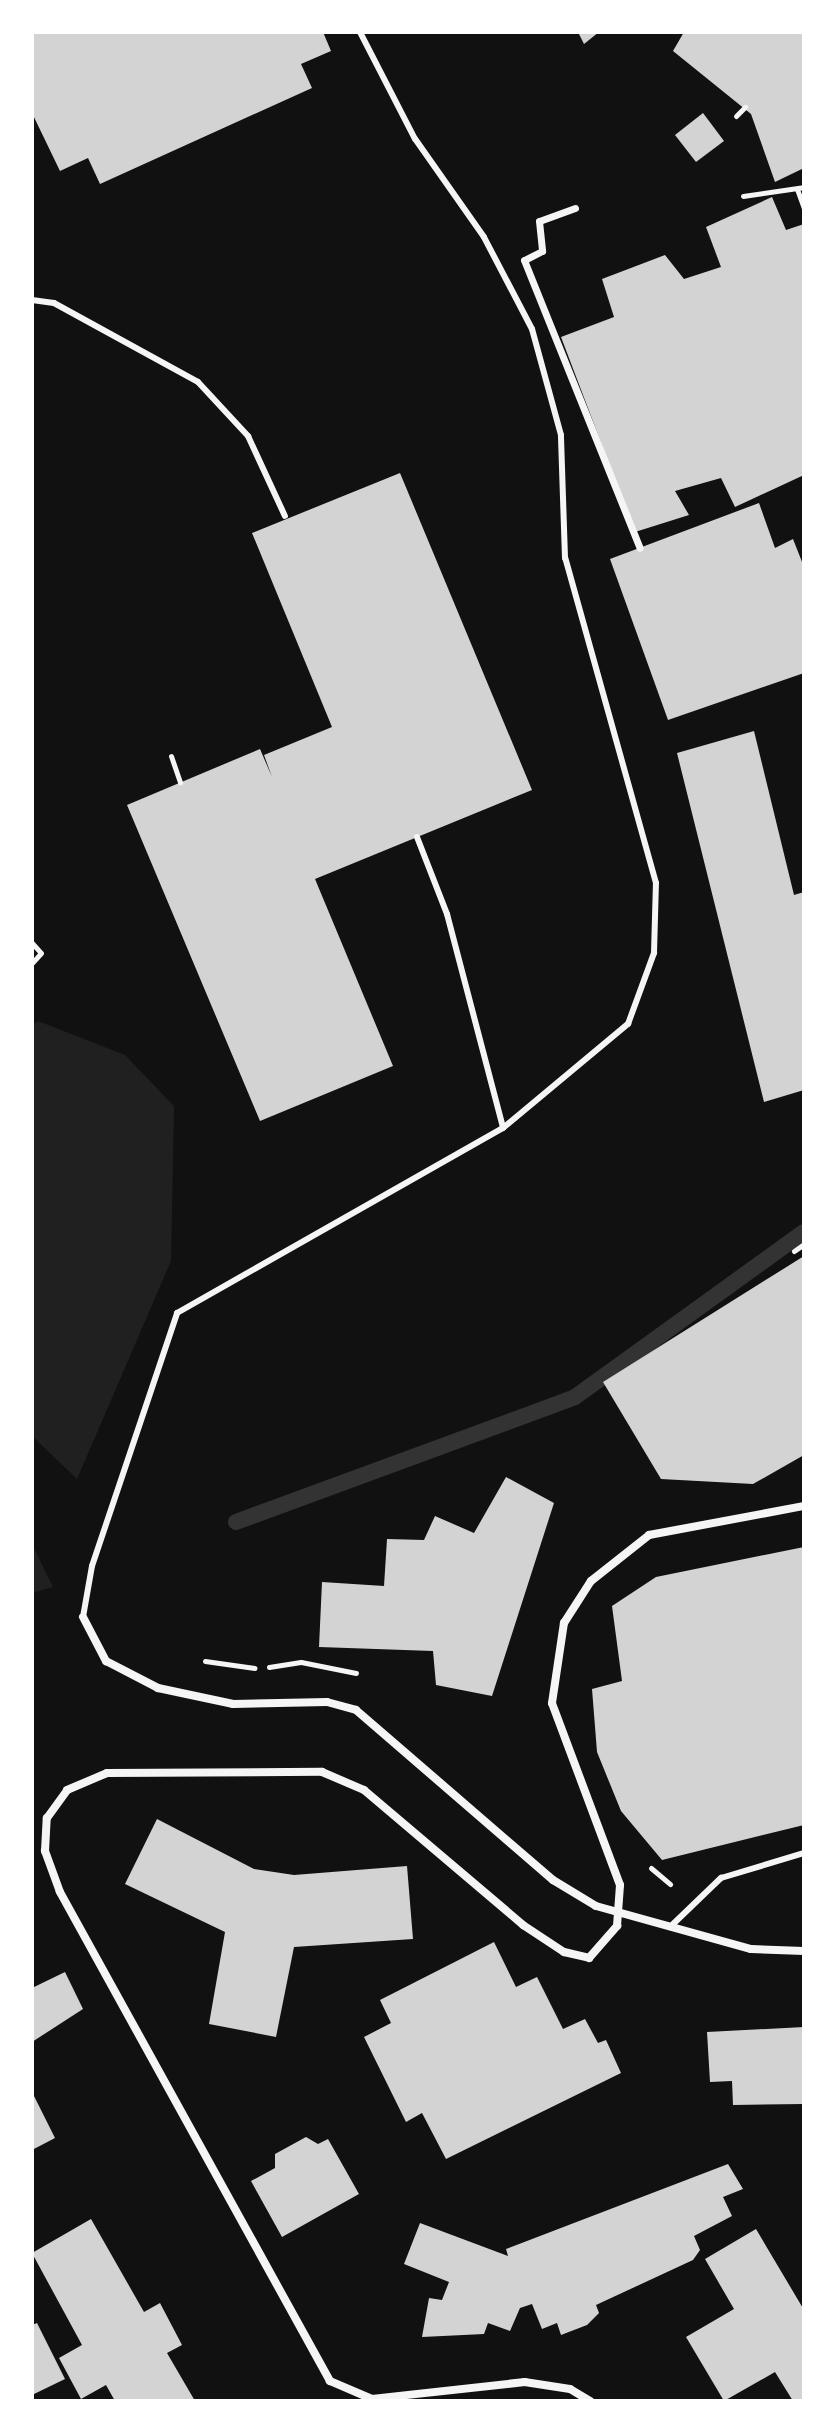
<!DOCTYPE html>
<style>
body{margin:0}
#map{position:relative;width:836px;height:2433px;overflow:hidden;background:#111;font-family:"DejaVu Sans",sans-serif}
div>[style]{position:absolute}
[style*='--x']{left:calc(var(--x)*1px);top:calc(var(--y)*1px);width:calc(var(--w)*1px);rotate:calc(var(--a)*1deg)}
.green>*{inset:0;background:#202020}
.stream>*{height:16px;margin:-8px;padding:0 8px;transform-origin:8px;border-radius:8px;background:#333}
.building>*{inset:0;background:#d3d3d3}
.path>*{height:5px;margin:-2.5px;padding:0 2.5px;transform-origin:2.5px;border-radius:2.5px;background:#f5f5f5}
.service>*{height:6px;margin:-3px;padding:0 3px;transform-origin:3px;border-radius:3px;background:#f5f5f5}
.pedestrian>*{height:7px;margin:-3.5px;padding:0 3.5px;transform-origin:3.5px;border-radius:3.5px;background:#f5f5f5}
.minor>*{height:8px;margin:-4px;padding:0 4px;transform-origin:4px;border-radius:4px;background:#f5f5f5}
span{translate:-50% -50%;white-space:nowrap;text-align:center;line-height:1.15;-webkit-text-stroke:6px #fff;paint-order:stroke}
.frame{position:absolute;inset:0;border:34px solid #fff;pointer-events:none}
</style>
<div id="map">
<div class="green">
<i style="clip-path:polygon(38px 1021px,125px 1055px,174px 1106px,171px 1261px,77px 1479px,32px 1436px,32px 1025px)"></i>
<i style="clip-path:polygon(32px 1544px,53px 1587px,32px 1593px)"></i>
</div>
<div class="stream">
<i style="--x:236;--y:1522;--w:361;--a:-20.2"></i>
<i style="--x:575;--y:1397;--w:282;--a:-35.8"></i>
</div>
<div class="building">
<i style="clip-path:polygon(32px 32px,323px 32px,331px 51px,301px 64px,312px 88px,100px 184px,88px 158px,60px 171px,32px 113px)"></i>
<i style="clip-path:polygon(578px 32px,599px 32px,584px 44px)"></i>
<i style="clip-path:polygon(684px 32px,804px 32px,804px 168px,775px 182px,751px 114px,673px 51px)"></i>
<i style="clip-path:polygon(703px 113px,724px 141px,696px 162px,675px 135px)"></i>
<i style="clip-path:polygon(772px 197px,786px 230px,804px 224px,804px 475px,735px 507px,721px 478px,675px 491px,689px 515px,635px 532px,561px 337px,614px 317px,602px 279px,665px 255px,684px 279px,721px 267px,706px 227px)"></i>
<i style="clip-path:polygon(400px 473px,532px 790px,315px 879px,393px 1066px,260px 1121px,127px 805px,260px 749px,272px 777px,264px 755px,332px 727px,252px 533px)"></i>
<i style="clip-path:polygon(759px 503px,775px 548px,793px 539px,804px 567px,804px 673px,668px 720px,610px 559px)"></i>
<i style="clip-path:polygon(754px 731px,794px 895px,804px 892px,804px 1090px,764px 1102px,677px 753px)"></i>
<i style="clip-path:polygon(804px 1256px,804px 1455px,753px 1484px,661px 1479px,603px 1382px)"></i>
<i style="clip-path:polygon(506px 1477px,554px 1503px,492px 1696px,436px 1685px,433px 1651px,319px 1647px,322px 1582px,384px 1586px,387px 1539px,424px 1540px,435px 1516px,474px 1533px)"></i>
<i style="clip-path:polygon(804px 1547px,804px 1825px,662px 1860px,621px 1811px,597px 1752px,592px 1689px,622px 1681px,612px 1606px,656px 1577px)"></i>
<i style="clip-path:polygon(157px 1819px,254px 1869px,294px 1875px,407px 1866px,413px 1939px,294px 1947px,276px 2037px,209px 2024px,225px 1932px,125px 1884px)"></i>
<i style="clip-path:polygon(494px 1942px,516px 1987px,537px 1977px,563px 2029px,585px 2019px,598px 2043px,606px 2040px,621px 2073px,446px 2159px,422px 2113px,406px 2122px,364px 2037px,391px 2023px,380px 2000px)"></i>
<i style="clip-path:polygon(65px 1972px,83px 2009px,32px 2042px,32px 1988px)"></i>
<i style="clip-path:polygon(804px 2027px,804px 2104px,733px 2105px,732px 2081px,710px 2082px,707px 2032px)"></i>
<i style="clip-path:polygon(32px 2092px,55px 2138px,32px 2150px)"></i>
<i style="clip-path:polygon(306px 2137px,318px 2144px,328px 2139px,359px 2194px,282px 2237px,251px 2181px,275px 2168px,275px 2154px)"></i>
<i style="clip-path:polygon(728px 2164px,743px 2189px,723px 2197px,732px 2216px,694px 2236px,700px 2250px,693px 2260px,596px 2305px,599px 2313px,587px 2325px,561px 2335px,557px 2323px,542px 2329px,532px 2304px,520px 2308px,510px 2331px,488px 2323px,484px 2334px,422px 2337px,429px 2298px,442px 2300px,449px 2282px,404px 2264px,420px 2223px,508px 2256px,506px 2249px)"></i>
<i style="clip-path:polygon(91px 2219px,144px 2312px,160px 2303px,182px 2345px,167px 2353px,195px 2401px,115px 2401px,106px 2385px,81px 2399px,59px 2358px,82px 2345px,32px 2253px)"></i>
<i style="clip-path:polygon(756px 2229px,804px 2310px,804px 2401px,793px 2401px,775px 2372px,724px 2401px,686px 2337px,734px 2309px,705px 2259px)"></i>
<i style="clip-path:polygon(37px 2323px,65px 2379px,32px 2395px,32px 2325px)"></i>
</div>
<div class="path">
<i style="--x:736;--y:116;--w:13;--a:-45"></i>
<i style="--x:797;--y:189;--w:20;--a:70"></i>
<i style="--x:743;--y:196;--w:62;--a:-8.4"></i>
<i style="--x:171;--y:756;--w:28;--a:71"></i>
<i style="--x:32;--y:943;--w:13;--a:48"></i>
<i style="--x:41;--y:953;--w:13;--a:132"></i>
<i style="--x:794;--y:1251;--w:12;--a:-35"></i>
<i style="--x:205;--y:1661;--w:50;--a:8"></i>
<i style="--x:269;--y:1667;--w:32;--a:-9"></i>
<i style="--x:301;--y:1662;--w:56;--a:11.3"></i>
<i style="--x:651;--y:1868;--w:25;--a:40"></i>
</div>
<div class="service">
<i style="--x:32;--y:300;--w:22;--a:8"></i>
<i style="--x:54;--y:303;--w:164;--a:28.7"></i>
<i style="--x:198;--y:382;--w:74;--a:47.2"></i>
<i style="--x:248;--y:436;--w:88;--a:65.2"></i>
<i style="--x:417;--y:837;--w:83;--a:68.7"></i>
<i style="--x:447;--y:914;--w:221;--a:75.3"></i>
<i style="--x:83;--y:1617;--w:52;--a:-80"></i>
<i style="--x:92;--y:1566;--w:267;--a:-71.4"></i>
<i style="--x:177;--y:1313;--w:375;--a:-29.6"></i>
<i style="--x:503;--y:1128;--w:163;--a:-39.8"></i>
<i style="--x:628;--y:1024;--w:76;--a:-69.9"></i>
<i style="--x:654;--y:953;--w:70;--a:-88.4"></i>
<i style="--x:656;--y:883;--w:337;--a:-105.6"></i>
<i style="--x:565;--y:558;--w:123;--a:-91.9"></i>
<i style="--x:561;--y:435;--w:110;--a:-105.3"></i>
<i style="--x:532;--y:329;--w:104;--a:-117.6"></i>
<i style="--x:484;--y:237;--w:120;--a:-125.1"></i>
<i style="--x:415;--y:139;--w:120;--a:-117.2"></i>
<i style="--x:670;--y:1927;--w:71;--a:-43.9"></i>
<i style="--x:721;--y:1878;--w:87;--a:-16.8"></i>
</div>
<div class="pedestrian">
<i style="--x:575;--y:208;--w:38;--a:160"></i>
<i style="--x:539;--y:221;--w:30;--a:84"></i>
<i style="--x:542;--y:251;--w:20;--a:153"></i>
<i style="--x:524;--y:260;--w:310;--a:68.1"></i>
</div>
<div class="minor">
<i style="--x:83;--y:1617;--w:50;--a:62.4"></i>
<i style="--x:106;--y:1661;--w:59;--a:27.4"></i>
<i style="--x:158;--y:1688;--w:77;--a:12"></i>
<i style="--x:233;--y:1704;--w:94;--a:-1.2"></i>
<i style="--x:327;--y:1702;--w:30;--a:15"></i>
<i style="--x:356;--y:1710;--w:260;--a:40.8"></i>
<i style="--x:553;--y:1880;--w:50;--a:31.2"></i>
<i style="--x:596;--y:1906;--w:161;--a:15.5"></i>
<i style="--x:751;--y:1949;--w:53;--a:2.2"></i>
<i style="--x:590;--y:2401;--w:23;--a:-149"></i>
<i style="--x:570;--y:2389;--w:46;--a:-171.2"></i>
<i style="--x:525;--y:2382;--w:154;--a:173.7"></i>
<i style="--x:372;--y:2399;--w:46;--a:-156.8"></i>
<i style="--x:330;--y:2381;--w:559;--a:-118.91"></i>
<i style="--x:60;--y:1892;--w:44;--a:-110.1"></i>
<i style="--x:45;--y:1851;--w:33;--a:-87"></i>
<i style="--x:47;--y:1818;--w:34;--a:-54"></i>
<i style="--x:67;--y:1790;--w:43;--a:-23"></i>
<i style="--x:107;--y:1773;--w:215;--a:-0.3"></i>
<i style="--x:322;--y:1772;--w:46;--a:23.2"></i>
<i style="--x:364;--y:1790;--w:209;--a:40.3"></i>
<i style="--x:523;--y:1925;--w:49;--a:33.4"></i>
<i style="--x:564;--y:1952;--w:26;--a:13"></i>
<i style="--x:589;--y:1958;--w:43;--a:-48.8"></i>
<i style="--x:617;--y:1926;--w:41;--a:-85.8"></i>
<i style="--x:620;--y:1885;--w:194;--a:-110.5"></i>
<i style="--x:552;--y:1703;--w:81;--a:-81.5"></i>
<i style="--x:564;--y:1623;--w:50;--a:-57.3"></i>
<i style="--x:591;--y:1581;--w:74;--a:-38.4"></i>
<i style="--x:649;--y:1535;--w:158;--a:-10.6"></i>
</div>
<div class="frame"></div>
</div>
